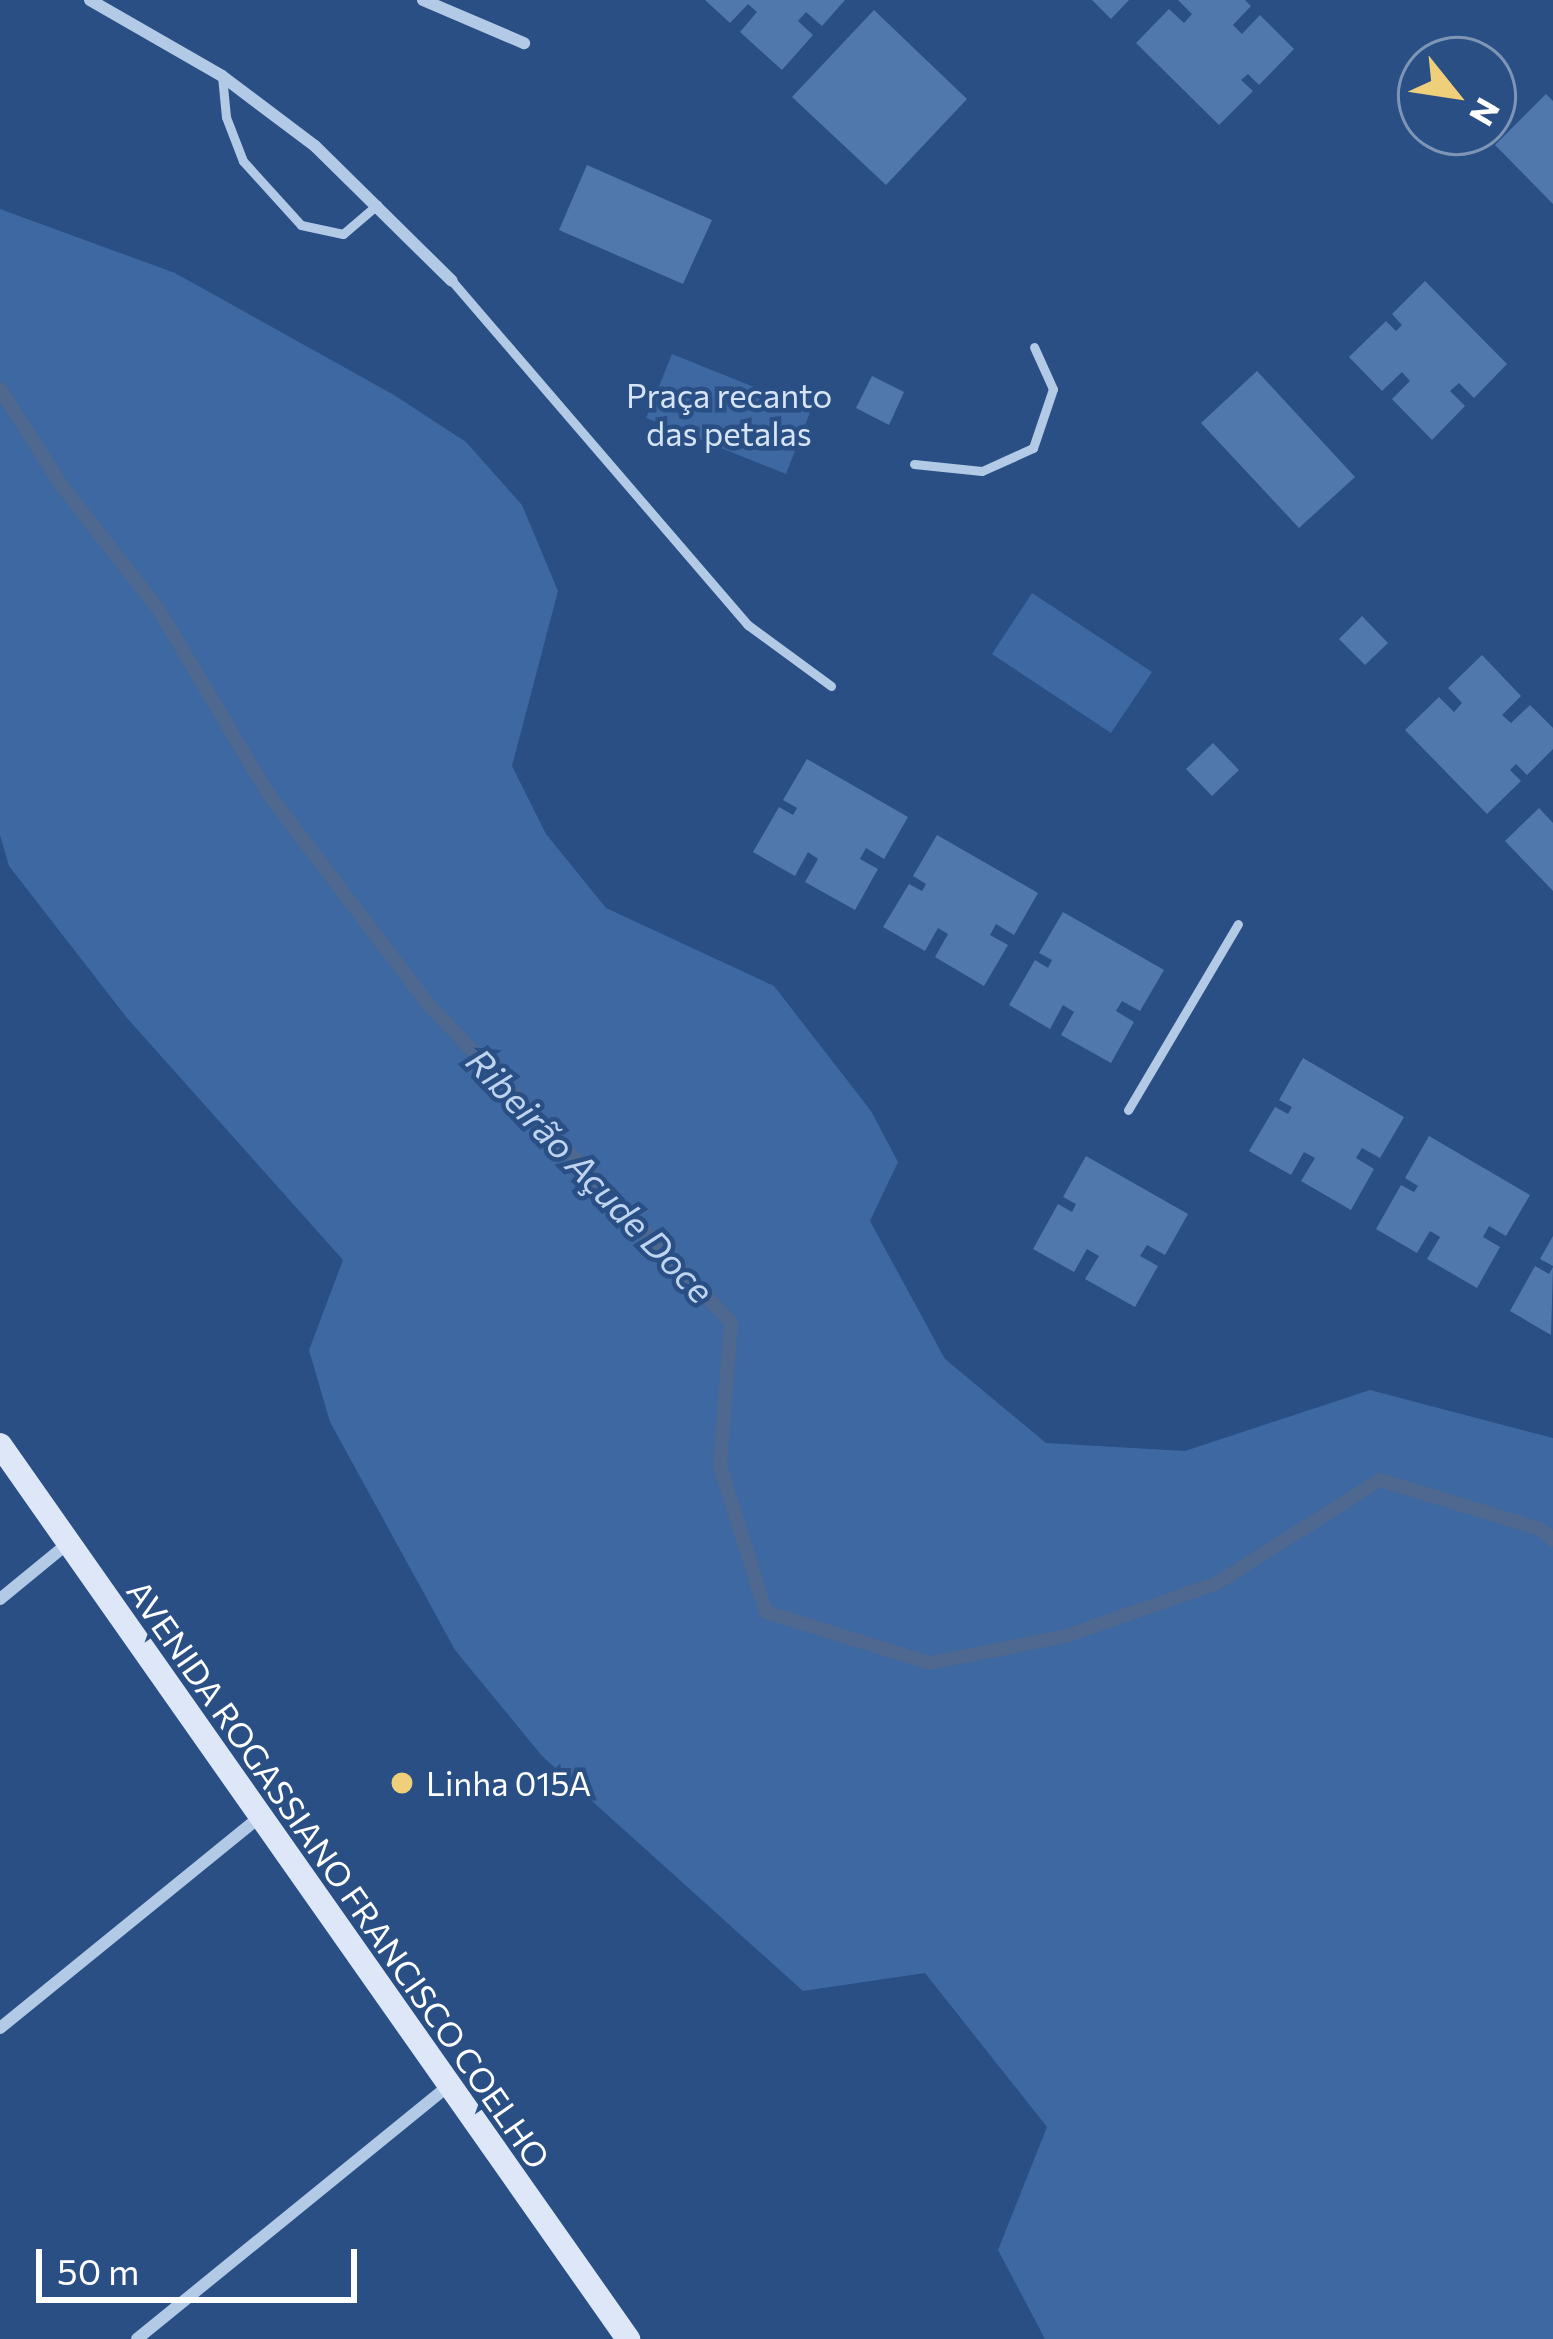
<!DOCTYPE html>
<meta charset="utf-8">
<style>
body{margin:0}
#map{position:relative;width:1553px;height:2339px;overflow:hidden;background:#294f85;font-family:Commissioner,sans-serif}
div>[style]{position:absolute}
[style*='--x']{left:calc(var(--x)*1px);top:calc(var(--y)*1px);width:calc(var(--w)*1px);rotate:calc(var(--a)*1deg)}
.green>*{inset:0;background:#3d68a1}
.stream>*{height:14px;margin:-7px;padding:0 7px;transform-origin:7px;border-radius:7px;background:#4e688f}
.building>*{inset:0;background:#5178ac}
.lane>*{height:9px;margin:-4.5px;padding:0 4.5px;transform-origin:4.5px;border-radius:4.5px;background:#b3cae7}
.street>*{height:12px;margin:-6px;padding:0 6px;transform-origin:6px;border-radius:6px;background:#b3cae7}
.secondary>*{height:24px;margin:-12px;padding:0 12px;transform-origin:12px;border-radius:12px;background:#dde7f7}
.dots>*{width:33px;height:33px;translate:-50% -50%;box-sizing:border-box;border:6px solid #294f85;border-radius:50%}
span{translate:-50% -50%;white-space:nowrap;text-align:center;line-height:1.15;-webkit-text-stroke:9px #294f85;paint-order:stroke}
.park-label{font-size:33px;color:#d6e4f6}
.poi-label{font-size:33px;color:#fff}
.left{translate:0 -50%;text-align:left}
.street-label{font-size:33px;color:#fff}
.water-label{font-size:36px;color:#bfd4ef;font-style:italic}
.north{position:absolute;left:1397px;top:36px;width:120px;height:120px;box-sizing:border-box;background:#294f85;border:3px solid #7f95b6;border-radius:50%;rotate:120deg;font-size:33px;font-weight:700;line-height:48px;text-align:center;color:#fff}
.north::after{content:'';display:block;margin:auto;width:42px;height:54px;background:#efcf7a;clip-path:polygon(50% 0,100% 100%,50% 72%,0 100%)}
.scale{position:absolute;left:36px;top:2249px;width:321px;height:54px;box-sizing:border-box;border:6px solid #fff;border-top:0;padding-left:15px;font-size:36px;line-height:42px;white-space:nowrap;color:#fff;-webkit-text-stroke:9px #294f85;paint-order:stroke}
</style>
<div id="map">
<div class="green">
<i style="clip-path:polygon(0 209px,175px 273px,394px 395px,466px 442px,522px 505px,558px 591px,512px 766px,546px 834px,606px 908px,774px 986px,871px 1111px,898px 1162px,870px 1221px,945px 1359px,1046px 1443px,1185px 1451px,1370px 1390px,1553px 1438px,1553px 2339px,1045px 2339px,998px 2250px,1047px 2127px,925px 1973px,803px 1991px,542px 1756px,455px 1650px,330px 1422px,309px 1350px,343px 1260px,127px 1018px,9px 866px,0 835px)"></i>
<i style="clip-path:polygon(672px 354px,811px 410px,786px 474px,646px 418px)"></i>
<i style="clip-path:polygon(1032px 593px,1152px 672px,1111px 733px,992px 654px)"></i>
</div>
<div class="stream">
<i style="--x:0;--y:389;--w:115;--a:57.4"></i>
<i style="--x:62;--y:486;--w:157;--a:52"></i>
<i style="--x:159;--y:610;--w:212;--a:59.3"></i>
<i style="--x:267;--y:792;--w:265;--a:52.8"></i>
<i style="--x:427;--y:1003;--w:441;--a:46.4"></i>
<i style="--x:731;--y:1322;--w:144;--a:94.4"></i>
<i style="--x:720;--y:1466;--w:153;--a:72.5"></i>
<i style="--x:766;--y:1612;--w:172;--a:17.3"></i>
<i style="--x:930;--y:1663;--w:139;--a:-11.2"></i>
<i style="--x:1066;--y:1636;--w:160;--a:-19.3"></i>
<i style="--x:1217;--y:1583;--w:193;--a:-32.3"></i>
<i style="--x:1380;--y:1480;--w:167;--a:17"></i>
<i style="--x:1540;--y:1529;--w:17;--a:40"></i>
</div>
<div class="building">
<i style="clip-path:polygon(705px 0,845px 0,822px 26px,806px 12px,798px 21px,813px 35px,782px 70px,740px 32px,757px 12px,748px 4px,730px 23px)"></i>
<i style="clip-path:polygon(1092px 0,1129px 0,1111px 19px)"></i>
<i style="clip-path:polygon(1178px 0,1245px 0,1251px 6px,1233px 25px,1242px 34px,1260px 15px,1294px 49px,1259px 85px,1248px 74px,1241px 80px,1253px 91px,1219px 125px,1136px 43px,1169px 9px,1184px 23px,1192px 14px)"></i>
<i style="clip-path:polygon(874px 10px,967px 99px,886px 185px,792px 97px)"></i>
<i style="clip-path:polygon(1546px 94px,1553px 101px,1553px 204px,1495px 145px)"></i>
<i style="clip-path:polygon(587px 165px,712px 220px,683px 284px,559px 230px)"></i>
<i style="clip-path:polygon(1425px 281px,1507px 364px,1474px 398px,1459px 383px,1450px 391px,1465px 406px,1432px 440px,1392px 399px,1410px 381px,1402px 372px,1382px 391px,1349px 357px,1386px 321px,1396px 331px,1402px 325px,1392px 314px)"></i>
<i style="clip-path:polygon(1257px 371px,1355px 477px,1299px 528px,1201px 423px)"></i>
<i style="clip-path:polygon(872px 376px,904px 392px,889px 425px,856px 408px)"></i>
<i style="clip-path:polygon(1362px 616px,1388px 643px,1365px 665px,1339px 639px)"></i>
<i style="clip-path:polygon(1482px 655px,1521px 696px,1502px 715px,1511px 723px,1530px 705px,1553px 728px,1553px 749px,1527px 775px,1516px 764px,1510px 770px,1521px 781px,1487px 814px,1405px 730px,1439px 697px,1454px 712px,1462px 703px,1448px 688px)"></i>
<i style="clip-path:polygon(1213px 743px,1239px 770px,1212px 796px,1186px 769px)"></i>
<i style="clip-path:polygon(807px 759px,908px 817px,884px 859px,866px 848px,860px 859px,878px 869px,855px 910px,805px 882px,818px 859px,808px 852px,795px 876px,753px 852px,779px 807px,793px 815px,797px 808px,783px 800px)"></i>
<i style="clip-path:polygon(1539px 808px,1553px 823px,1553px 891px,1505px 841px)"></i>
<i style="clip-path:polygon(937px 835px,1038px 893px,1014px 935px,996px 924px,990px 935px,1008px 945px,984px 986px,935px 957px,948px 934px,938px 928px,925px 951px,883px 927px,909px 884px,922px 891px,926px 884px,913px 876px)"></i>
<i style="clip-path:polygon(1063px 912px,1164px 970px,1140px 1011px,1122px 1001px,1116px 1011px,1134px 1022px,1111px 1063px,1061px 1035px,1074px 1012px,1063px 1005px,1050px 1029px,1009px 1005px,1035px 960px,1048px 968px,1052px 960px,1039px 953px)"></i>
<i style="clip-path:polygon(1303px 1058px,1404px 1117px,1380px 1158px,1362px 1148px,1356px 1158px,1374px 1169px,1351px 1210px,1301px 1181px,1315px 1158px,1304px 1152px,1291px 1175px,1249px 1151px,1275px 1107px,1288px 1114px,1292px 1107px,1279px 1100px)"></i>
<i style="clip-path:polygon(1429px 1136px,1530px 1195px,1506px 1236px,1489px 1226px,1483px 1237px,1500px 1247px,1477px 1288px,1427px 1259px,1440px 1237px,1430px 1231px,1417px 1253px,1376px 1229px,1401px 1185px,1414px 1192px,1418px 1186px,1405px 1178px)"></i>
<i style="clip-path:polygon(1086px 1156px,1188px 1214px,1165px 1255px,1147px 1245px,1140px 1256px,1158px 1266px,1135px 1307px,1085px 1279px,1099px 1256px,1087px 1249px,1074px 1272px,1033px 1249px,1058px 1204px,1072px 1212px,1076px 1204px,1063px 1197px)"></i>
<i style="clip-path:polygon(1553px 1236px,1553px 1266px,1540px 1259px)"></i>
<i style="clip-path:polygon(1535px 1266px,1549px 1274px,1553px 1267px,1551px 1335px,1510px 1311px)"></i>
</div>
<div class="lane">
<i style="--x:222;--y:76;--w:41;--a:84.4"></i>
<i style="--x:226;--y:117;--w:47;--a:68.9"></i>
<i style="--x:243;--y:161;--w:86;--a:47.8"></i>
<i style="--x:301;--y:225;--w:43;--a:12.1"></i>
<i style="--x:343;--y:234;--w:45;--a:-40.5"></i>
<i style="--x:452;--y:281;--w:454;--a:49.3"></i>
<i style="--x:748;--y:625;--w:103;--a:36.3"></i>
<i style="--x:914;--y:464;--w:68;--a:5.9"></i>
<i style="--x:982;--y:471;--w:56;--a:-24.3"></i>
<i style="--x:1033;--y:448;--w:62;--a:-71.3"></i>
<i style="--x:1053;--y:389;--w:46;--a:-114.3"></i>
<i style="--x:1128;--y:1110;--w:216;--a:-59.4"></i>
</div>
<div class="street">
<i style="--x:90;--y:0;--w:152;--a:29.9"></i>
<i style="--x:222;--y:76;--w:116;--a:37"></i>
<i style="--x:315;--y:146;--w:192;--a:44.6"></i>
<i style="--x:423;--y:0;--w:110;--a:23.1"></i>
<i style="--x:0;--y:1599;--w:85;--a:-39.3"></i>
<i style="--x:0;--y:2028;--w:333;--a:-39.1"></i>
<i style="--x:137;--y:2339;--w:402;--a:-39.1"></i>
</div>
<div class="secondary">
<i style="--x:0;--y:1445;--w:1093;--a:54.91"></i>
</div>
<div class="dots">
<i style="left:402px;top:1783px;background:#efcf7a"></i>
</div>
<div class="park-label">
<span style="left:729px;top:414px">Praça recanto<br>das petalas</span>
</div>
<div class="poi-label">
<span class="left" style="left:426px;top:1783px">Linha 015A</span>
</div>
<div class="street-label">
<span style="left:339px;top:1874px;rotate:55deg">AVENIDA ROGASSIANO FRANCISCO COELHO</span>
</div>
<div class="water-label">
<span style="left:591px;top:1175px;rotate:46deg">Ribeirão Açude Doce</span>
</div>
<div class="north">N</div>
<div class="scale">50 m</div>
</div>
